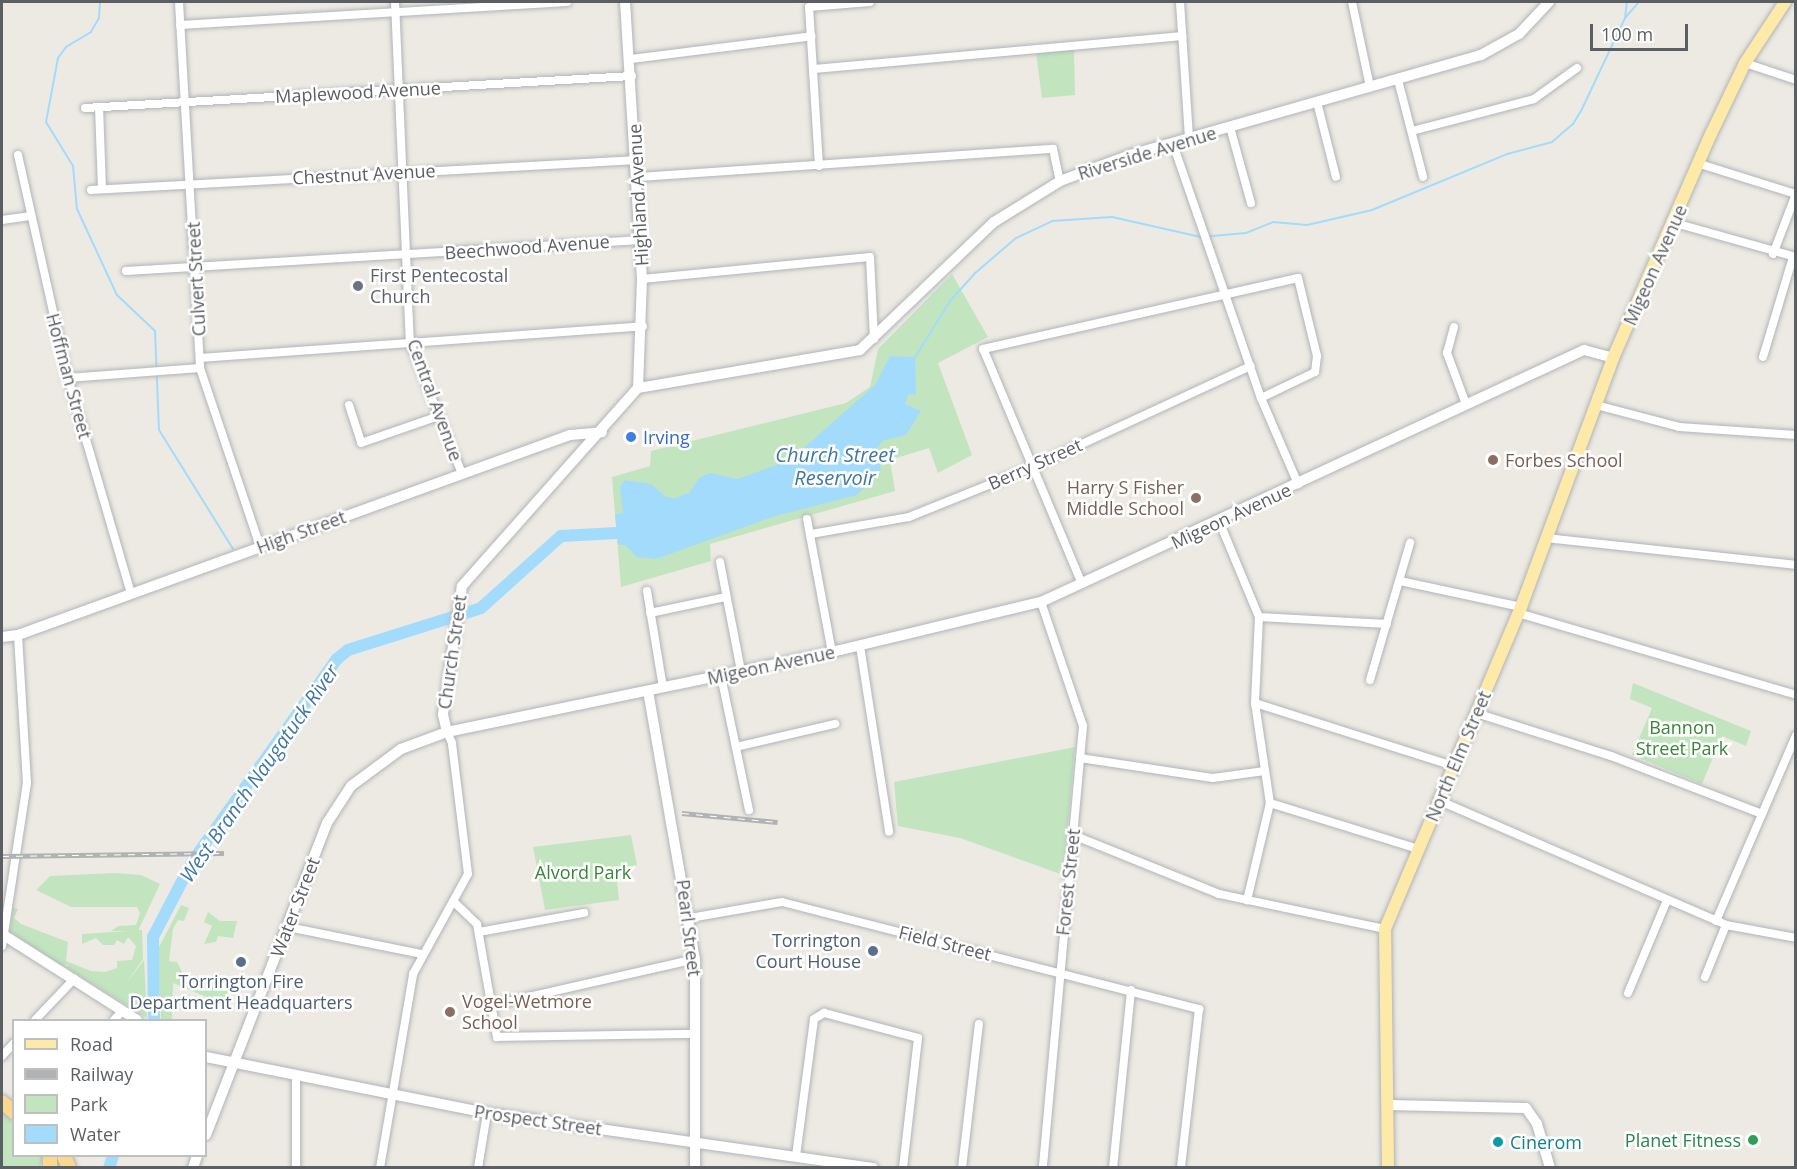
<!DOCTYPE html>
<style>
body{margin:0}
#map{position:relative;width:1797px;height:1169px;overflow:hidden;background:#edeae3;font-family:"Open Sans",sans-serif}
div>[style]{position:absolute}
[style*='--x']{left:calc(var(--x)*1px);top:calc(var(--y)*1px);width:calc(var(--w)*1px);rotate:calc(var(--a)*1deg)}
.green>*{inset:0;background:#c2e5bf}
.water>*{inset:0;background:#a3dbfd}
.stream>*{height:2px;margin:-1px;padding:0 1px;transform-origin:1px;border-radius:1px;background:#a3dbfd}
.river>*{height:12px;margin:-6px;padding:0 6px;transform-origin:6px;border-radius:6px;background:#a3dbfd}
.roads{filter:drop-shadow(0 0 2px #b0b4b8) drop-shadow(0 0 2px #b0b4b8)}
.street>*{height:8px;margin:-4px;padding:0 4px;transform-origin:4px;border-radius:4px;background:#fff}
.secondary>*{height:10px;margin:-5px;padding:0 5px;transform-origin:5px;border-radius:5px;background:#fff}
.primary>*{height:12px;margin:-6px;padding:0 6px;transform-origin:6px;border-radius:6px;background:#fdeaa8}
.highway>*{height:14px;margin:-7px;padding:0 7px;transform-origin:7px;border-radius:7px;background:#fad88d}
.rail>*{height:4.5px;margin-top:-2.25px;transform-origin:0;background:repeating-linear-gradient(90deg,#fff 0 7px,#b1b2b3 0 14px);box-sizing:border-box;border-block:2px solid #b1b2b3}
.dots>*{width:16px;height:16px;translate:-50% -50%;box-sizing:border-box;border:3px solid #fff;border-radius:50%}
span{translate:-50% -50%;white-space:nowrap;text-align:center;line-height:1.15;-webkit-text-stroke:5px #fff;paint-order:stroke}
.street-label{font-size:18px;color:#5b5f63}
.worship-label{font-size:18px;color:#5b616d}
.left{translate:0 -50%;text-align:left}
.shop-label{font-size:18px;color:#366cbe}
.education-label{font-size:18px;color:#785e54}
.right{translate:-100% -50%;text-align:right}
.park-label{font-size:18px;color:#388637}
.service-label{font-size:18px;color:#4e5e75}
.leisure-label{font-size:18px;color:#27864d}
.culture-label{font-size:18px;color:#0d838f}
.water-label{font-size:20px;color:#3e77a6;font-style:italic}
.frame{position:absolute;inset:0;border:3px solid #5b5f63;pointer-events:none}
.legend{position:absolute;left:12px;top:1019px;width:195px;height:138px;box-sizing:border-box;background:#fff;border:2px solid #bdbfc1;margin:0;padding:8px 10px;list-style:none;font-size:18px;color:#5b5f63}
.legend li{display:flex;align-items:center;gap:12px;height:30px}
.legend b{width:30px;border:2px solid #bdbfc1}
.scale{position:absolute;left:1590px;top:24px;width:98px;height:27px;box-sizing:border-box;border:3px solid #5b5f63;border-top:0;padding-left:8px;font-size:18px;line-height:21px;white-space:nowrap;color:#5b5f63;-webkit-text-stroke:4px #fff;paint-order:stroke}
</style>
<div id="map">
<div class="green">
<i style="clip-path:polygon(1074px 50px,1075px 95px,1042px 98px,1036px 53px)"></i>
<i style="clip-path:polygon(952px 274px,988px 337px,938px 363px,972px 455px,938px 473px,929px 448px,890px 460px,895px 491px,710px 544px,711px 561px,621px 587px,612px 477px,650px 466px,651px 451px,846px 403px,870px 387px,878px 349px)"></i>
<i style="clip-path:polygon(1633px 683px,1751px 731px,1746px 746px,1722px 736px,1702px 784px,1632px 755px,1652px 708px,1630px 699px)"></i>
<i style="clip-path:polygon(1075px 747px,1063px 875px,960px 838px,898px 826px,894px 782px)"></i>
<i style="clip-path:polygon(631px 835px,637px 865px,616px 869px,619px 900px,545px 910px,533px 847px)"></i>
<i style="clip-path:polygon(115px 873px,141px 875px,160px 884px,138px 931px,111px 931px,118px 926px,136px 925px,140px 913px,137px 907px,71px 907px,36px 890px,50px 876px)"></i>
<i style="clip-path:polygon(181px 905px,189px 908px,184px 921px,178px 920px,173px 929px,169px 961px,177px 962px,189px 985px,229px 988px,223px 1004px,173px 983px,172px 1020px,161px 1020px,158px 949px)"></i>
<i style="clip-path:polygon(13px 908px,18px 909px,14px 918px,21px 924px,68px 942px,66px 961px,91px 971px,105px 972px,117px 968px,117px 961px,132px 960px,136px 946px,128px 937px,124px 944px,117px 940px,114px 945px,103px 945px,96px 938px,82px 944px,82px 934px,142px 930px,143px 959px,125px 985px,144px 960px,147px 1018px,66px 967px,69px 964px,63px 966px,10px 932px)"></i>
<i style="clip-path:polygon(208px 912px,220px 921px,237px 921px,233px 938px,218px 936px,216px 942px,204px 944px,212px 926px,204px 922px)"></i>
<i style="clip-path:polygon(2px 1110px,13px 1122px,14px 1156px,44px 1156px,40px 1166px,2px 1167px)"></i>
</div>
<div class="water">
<i style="clip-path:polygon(890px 356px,915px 357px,916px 395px,909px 394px,905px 404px,921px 411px,906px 435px,882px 441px,876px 450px,881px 470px,857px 495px,772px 517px,656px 559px,637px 557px,625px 545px,618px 545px,615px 514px,623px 513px,620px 487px,625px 480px,651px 484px,666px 497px,675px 498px,689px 493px,699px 478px,710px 473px,738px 479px,790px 460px,875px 385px)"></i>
</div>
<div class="stream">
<i style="--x:100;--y:2;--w:16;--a:94"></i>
<i style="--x:99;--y:18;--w:16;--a:120"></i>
<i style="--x:91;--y:32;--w:29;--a:149"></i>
<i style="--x:66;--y:47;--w:14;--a:126"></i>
<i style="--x:58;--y:58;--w:65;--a:100.6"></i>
<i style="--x:46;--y:122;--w:52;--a:58.5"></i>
<i style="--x:73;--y:166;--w:43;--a:84.7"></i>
<i style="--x:77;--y:209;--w:95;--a:65.1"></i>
<i style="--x:117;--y:295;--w:52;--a:43.5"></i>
<i style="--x:155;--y:331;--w:99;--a:87.7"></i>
<i style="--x:159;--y:430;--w:140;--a:58.1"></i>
<i style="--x:1625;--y:18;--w:21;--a:-49"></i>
<i style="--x:914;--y:359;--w:68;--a:-58.2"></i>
<i style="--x:950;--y:301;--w:36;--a:-48"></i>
<i style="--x:974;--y:274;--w:55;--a:-40.6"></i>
<i style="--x:1016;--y:238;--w:40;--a:-25"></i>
<i style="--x:1052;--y:221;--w:60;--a:-3.8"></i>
<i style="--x:1112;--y:217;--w:91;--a:12.7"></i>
<i style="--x:1201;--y:237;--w:45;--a:-5.1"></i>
<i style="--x:1246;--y:233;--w:29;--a:-22"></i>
<i style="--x:1273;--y:222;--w:34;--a:5"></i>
<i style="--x:1307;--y:225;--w:67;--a:-13"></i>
<i style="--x:1372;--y:210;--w:146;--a:-22.5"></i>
<i style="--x:1507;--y:154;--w:47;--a:-14.9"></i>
<i style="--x:1552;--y:142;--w:28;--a:-41"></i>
<i style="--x:1573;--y:124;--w:17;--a:-59"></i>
<i style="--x:1582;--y:109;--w:101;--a:-64.7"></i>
<i style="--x:1625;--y:18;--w:16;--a:-83"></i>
</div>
<div class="river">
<i style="--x:154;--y:1020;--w:83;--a:-90.7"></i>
<i style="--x:153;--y:937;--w:85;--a:-62.5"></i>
<i style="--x:192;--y:862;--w:249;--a:-54.5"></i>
<i style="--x:337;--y:659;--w:14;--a:-39"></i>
<i style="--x:348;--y:650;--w:139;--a:-17.5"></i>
<i style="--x:481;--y:608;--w:108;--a:-42"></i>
<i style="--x:561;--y:536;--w:56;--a:-3.1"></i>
<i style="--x:109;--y:1168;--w:13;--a:-72"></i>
</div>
<div class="roads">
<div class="street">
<i style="--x:179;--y:2;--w:367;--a:86.7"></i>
<i style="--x:200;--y:368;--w:188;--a:71.4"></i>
<i style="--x:395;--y:2;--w:341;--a:87.5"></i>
<i style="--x:410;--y:343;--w:141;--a:68.3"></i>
<i style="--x:1180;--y:2;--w:137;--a:86.2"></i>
<i style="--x:1352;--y:2;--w:87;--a:78"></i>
<i style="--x:180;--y:25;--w:388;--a:-3.4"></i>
<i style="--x:631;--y:59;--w:182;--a:-7.2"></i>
<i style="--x:1745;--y:63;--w:54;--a:18.4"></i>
<i style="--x:814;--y:69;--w:370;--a:-5.1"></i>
<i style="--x:1398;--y:80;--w:100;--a:75.5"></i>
<i style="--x:1317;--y:102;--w:77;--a:75.8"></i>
<i style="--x:99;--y:107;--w:82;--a:87.9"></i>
<i style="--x:85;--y:108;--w:548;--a:-3.35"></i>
<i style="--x:1230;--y:127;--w:79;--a:74.6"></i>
<i style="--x:1412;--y:131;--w:126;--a:-14.7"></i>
<i style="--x:1534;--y:99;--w:53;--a:-35.8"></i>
<i style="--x:1173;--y:144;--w:269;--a:70.9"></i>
<i style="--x:1261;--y:398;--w:94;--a:66.7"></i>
<i style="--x:18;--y:155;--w:229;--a:77.4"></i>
<i style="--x:68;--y:378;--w:225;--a:73.7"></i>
<i style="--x:1700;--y:164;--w:101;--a:17.4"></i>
<i style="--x:819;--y:166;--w:159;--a:-93.6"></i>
<i style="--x:809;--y:7;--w:61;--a:-4.7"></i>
<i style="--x:639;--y:177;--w:415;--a:-3.9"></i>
<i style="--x:1053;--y:149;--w:33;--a:78"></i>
<i style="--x:91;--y:190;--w:548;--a:-3.14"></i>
<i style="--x:2;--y:220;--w:28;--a:-8"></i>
<i style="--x:1675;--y:223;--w:126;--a:15.7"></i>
<i style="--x:1773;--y:254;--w:64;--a:-69"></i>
<i style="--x:126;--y:271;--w:515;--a:-3.45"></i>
<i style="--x:642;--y:279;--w:229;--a:-5.5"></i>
<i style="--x:870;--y:257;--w:82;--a:87.2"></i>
<i style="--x:1454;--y:327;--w:27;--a:105"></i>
<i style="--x:1447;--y:353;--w:54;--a:69.6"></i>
<i style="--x:1763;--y:357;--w:104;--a:-73.3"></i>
<i style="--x:200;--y:358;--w:444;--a:-4.1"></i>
<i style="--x:68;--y:378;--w:132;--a:-4.3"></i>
<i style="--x:349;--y:405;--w:40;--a:72"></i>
<i style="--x:361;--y:443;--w:83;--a:-19.1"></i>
<i style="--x:1596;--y:405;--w:86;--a:14.8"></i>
<i style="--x:1679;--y:427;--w:117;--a:3.9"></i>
<i style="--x:807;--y:519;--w:135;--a:79.4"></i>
<i style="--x:1219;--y:521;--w:104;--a:67.4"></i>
<i style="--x:1259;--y:617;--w:86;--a:92.7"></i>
<i style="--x:1255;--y:703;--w:101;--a:81.5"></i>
<i style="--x:1270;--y:803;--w:100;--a:103.3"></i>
<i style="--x:811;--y:534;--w:99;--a:-9.8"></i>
<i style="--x:909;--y:517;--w:131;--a:-22"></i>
<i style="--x:1030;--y:468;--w:243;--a:-24.8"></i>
<i style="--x:1545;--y:538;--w:252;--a:6.1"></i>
<i style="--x:720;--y:562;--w:111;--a:79.1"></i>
<i style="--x:1400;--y:581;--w:124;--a:12.1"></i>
<i style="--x:1082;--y:584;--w:255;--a:-112.8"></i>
<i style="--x:983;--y:349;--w:323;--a:-12.7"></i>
<i style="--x:1298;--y:278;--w:80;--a:76.3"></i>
<i style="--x:1317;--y:356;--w:16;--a:97"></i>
<i style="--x:1315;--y:372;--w:60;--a:154.3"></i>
<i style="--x:647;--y:591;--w:98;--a:80.6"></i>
<i style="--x:1041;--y:602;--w:131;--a:71.3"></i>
<i style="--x:1083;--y:726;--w:444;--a:95.2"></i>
<i style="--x:650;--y:613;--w:78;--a:-11.9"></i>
<i style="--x:1518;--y:613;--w:290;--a:16.4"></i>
<i style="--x:1259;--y:617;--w:128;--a:3.1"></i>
<i style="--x:860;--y:646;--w:188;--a:81.1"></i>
<i style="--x:721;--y:676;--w:137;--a:78.2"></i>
<i style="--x:1370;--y:680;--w:143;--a:-73.7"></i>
<i style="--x:1255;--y:703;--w:209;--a:17.6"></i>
<i style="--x:1476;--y:713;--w:142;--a:17.7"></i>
<i style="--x:1611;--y:756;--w:162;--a:21"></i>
<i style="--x:736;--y:747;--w:102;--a:-13.1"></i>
<i style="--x:1080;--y:758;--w:134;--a:8.6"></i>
<i style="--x:1213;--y:778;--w:52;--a:-7.7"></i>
<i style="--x:1440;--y:801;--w:312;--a:23.4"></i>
<i style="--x:1726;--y:925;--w:71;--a:10.5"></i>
<i style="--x:1270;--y:803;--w:156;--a:17.2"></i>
<i style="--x:1073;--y:835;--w:157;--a:22"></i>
<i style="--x:1219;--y:894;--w:170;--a:11.9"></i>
<i style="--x:454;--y:902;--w:32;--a:44"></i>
<i style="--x:477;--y:924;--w:115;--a:80"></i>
<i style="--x:497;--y:1037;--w:198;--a:-0.9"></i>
<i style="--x:690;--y:918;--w:93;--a:-9.9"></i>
<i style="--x:782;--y:902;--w:431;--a:14.4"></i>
<i style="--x:1199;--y:1009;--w:160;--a:96.5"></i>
<i style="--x:1716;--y:921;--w:202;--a:-66.7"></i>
<i style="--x:288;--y:927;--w:137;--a:11.4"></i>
<i style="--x:479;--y:932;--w:107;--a:-10.3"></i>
<i style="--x:2;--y:946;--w:165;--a:-81.3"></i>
<i style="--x:27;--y:783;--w:148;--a:-93.5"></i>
<i style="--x:1705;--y:977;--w:56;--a:-68"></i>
<i style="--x:1628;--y:993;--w:101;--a:-67.2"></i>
<i style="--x:493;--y:1005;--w:207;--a:-12.8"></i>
<i style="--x:35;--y:1020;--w:57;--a:-46.4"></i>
<i style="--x:114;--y:1020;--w:12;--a:-48"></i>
<i style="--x:2;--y:1056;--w:18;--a:-47"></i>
<i style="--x:296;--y:1078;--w:90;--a:90"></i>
<i style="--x:796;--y:1156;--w:138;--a:-82.5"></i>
<i style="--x:814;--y:1019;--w:12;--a:-31"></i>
<i style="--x:824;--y:1013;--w:97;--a:14.9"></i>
<i style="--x:918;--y:1038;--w:131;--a:96.6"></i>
<i style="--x:380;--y:1168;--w:197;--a:-80.3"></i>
<i style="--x:413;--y:974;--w:114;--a:-61.2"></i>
<i style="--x:468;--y:874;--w:132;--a:-97"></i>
<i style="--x:452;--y:743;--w:12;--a:-114"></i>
<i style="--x:478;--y:1168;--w:56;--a:-80.7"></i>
<i style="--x:962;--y:1168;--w:145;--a:-83.3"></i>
<i style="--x:1113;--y:1168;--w:179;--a:-84.2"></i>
</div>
<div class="secondary">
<i style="--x:638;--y:388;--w:225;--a:-9.7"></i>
<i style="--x:860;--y:350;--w:185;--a:-43.7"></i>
<i style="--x:994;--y:222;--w:78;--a:-31.8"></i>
<i style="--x:1060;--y:181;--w:75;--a:-20.4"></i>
<i style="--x:1130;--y:155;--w:365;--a:-15.9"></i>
<i style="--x:1481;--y:55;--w:43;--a:-28.9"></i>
<i style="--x:1519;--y:34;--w:44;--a:-46.8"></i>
<i style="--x:2;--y:637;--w:16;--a:-7"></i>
<i style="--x:18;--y:635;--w:587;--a:-19.92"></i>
<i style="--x:570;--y:435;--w:32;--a:-5"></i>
<i style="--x:648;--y:691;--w:272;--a:80.1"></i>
<i style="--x:695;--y:959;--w:209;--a:90"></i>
<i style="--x:447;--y:732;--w:18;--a:-103"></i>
<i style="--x:443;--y:714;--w:129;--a:-81.6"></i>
<i style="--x:462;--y:586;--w:265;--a:-48.4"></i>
<i style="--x:638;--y:388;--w:109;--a:-87.9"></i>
<i style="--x:642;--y:279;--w:278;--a:-93.5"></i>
<i style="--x:2;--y:934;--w:160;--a:32.5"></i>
<i style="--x:206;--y:1057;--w:287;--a:11.3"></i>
<i style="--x:487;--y:1113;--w:390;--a:8.1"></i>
<i style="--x:1388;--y:1105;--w:138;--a:1.2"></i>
<i style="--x:1526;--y:1108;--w:19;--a:55"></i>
<i style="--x:1537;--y:1124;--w:46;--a:73.5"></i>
<i style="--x:206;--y:1135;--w:335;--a:-68.8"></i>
<i style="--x:327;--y:823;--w:44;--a:-57"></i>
<i style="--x:351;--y:786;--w:62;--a:-36.5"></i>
<i style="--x:401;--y:749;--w:49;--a:-20.3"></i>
<i style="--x:447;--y:732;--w:393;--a:-11.7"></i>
<i style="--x:832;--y:652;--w:215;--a:-13.5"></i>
<i style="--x:1041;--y:602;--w:599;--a:-24.9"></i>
<i style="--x:1584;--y:350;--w:30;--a:15"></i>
<i style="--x:193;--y:1168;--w:13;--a:-72"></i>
</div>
<div class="primary">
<i style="--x:1388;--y:1168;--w:239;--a:-90.7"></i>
<i style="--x:1385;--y:929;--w:350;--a:-67.1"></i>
<i style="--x:1521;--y:607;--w:265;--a:-69.7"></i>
<i style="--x:1613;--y:358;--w:244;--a:-66.4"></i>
<i style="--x:1711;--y:134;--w:79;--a:-64.4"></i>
<i style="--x:1745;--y:63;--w:73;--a:-56.7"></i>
</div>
<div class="highway">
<i style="--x:2;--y:1102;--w:16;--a:40"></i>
<i style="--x:50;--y:1156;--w:12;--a:90"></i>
<i style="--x:64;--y:1156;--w:13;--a:67"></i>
</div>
</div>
<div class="rail">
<i style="--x:682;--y:813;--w:96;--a:5.4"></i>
<i style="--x:2;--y:856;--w:222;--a:-0.8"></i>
</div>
<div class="dots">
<i style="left:358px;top:286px;background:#6b7280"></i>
<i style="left:631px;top:437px;background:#3f7fe0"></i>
<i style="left:1493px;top:460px;background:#8d6e63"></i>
<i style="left:1196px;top:498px;background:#8d6e63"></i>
<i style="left:873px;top:951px;background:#5c6f8a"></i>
<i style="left:241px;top:962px;background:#5c6f8a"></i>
<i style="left:450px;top:1012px;background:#8d6e63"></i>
<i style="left:1753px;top:1140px;background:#2e9e5b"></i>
<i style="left:1498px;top:1142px;background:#0f9aa8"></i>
</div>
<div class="street-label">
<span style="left:358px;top:92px;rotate:-3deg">Maplewood Avenue</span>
<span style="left:1147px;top:153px;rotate:-17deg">Riverside Avenue</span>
<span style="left:364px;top:174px;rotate:-3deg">Chestnut Avenue</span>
<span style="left:638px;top:195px;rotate:-93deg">Highland Avenue</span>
<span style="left:527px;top:247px;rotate:-4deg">Beechwood Avenue</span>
<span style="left:1655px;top:265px;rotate:-66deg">Migeon Avenue</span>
<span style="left:196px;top:279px;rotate:-93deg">Culvert Street</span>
<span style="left:69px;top:376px;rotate:75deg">Hoffman Street</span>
<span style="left:435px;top:400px;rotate:70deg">Central Avenue</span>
<span style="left:1035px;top:464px;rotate:-24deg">Berry Street</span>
<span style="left:1231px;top:516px;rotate:-25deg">Migeon Avenue</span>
<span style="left:301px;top:532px;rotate:-20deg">High Street</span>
<span style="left:452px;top:652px;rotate:-82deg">Church Street</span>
<span style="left:771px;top:665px;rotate:-12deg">Migeon Avenue</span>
<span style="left:1458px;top:756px;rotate:-67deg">North Elm Street</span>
<span style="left:1068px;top:882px;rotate:-84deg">Forest Street</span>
<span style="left:295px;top:907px;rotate:-69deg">Water Street</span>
<span style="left:689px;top:928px;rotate:83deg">Pearl Street</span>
<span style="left:945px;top:943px;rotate:14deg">Field Street</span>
<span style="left:538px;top:1120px;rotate:8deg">Prospect Street</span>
</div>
<div class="worship-label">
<span class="left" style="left:370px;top:286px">First Pentecostal<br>Church</span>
</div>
<div class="shop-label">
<span class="left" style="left:643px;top:437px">Irving</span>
</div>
<div class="education-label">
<span class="left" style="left:1505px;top:460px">Forbes School</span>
<span class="right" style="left:1184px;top:498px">Harry S Fisher<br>Middle School</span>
<span class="left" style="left:462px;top:1012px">Vogel-Wetmore<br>School</span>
</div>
<div class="park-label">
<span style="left:1682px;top:738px">Bannon<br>Street Park</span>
<span style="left:583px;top:872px">Alvord Park</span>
</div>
<div class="service-label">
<span class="right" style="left:861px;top:951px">Torrington<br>Court House</span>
<span style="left:241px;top:992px">Torrington Fire<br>Department Headquarters</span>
</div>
<div class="leisure-label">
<span class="right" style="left:1741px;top:1140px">Planet Fitness</span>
</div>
<div class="culture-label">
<span class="left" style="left:1510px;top:1142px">Cinerom</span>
</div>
<div class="water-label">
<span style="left:835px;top:466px">Church Street<br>Reservoir</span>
<span style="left:259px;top:773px;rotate:-55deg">West Branch Naugatuck River</span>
</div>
<div class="frame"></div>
<ul class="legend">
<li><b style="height:8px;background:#fdeaa8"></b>Road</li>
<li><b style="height:8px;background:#b1b2b3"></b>Railway</li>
<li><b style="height:16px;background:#c2e5bf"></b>Park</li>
<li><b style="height:16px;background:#a3dbfd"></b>Water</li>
</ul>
<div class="scale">100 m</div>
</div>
